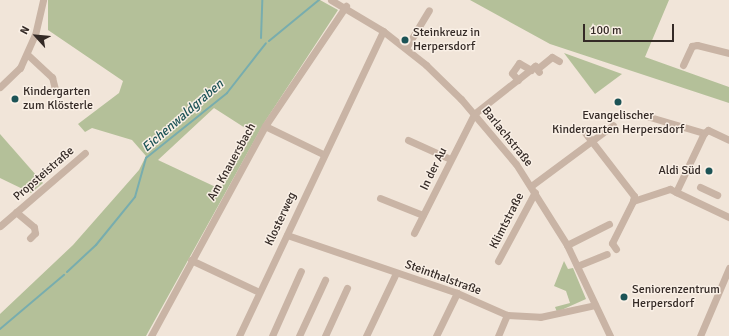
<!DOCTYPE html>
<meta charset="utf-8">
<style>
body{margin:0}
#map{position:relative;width:729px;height:336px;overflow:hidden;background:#f1e5d9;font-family:Signika,sans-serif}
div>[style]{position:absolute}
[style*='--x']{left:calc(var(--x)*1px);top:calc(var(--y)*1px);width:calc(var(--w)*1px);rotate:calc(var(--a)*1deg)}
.green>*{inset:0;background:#b4c099}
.stream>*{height:2px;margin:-1px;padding:0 1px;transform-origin:1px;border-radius:1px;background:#78adae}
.minor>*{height:7px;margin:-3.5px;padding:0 3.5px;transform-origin:3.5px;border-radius:3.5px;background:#c9b4a5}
.dots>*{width:11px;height:11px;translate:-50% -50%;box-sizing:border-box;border:2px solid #f9efe5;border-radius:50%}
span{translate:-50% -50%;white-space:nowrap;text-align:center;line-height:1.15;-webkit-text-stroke:3px #f9efe5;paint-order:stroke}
.poi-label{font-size:12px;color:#342a26}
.left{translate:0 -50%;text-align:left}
.right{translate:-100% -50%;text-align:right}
.street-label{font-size:12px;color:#342a26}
.water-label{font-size:13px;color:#1c5356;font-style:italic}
.north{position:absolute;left:16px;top:16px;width:40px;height:40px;-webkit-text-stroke:3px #f9efe5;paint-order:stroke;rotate:297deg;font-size:11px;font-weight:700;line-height:16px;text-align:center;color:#342a26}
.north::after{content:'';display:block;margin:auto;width:14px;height:18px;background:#342a26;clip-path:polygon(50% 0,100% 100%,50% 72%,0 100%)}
.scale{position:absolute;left:583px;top:24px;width:91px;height:18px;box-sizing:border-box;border:2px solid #342a26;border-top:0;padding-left:5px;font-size:12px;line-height:14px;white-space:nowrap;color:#342a26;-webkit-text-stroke:3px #f9efe5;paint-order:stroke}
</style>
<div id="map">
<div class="green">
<i style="clip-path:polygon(evenodd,48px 0,320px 0,338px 10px,264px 123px,146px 336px,0 336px,0 314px,73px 245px,139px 170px,146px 156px,132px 140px,92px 128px,85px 132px,78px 124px,119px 93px,123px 81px,48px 30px,48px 0,214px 108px,253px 133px,220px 189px,158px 160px,214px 108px)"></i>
<i style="clip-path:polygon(470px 0,669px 0,645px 57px,729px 87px,729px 103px,550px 44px)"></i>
<i style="clip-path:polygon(564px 53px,622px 74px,595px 94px)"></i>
<i style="clip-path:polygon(0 134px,43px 183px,31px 193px,0 178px)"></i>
<i style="clip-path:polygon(564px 261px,568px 269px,573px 268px,586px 299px,557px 312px,555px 307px,570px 303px,566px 291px,554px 286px)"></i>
</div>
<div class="stream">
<i style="--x:261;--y:38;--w:38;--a:-88"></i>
<i style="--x:269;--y:41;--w:65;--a:-39.4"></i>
<i style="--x:67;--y:272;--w:40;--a:-43"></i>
<i style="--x:96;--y:245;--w:62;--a:-50.9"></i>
<i style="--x:135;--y:197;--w:41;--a:-74.2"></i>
<i style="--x:146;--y:158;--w:104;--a:-38.7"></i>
<i style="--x:227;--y:93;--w:63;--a:-52"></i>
<i style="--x:0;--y:329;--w:84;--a:-40.2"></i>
</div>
<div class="minor">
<i style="--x:331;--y:0;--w:61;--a:30.8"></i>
<i style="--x:383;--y:31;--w:55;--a:38.3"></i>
<i style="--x:426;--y:65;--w:49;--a:44.2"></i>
<i style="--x:461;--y:99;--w:85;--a:49.8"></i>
<i style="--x:516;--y:164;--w:96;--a:57.8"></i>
<i style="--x:567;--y:245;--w:101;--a:64.7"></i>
<i style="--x:35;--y:35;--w:36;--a:-77"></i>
<i style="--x:406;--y:48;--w:44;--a:-58.8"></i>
<i style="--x:28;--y:55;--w:33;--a:43"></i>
<i style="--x:52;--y:77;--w:12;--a:76"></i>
<i style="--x:683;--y:65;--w:21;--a:-65"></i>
<i style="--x:692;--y:46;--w:5;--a:-11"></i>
<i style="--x:697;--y:45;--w:33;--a:14"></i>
<i style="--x:537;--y:69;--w:19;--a:-39"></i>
<i style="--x:552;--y:57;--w:8;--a:30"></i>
<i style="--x:518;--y:80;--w:9;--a:-131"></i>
<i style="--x:512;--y:73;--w:12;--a:-55"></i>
<i style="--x:519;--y:63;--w:14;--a:30"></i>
<i style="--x:0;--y:87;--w:28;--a:-44"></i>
<i style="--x:20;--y:68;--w:36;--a:-66"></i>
<i style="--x:643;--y:115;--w:64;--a:16.4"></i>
<i style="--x:704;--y:133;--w:65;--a:115.4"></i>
<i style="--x:676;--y:192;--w:59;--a:25.3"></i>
<i style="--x:265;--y:126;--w:64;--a:25.8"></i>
<i style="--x:583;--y:130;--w:83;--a:52.3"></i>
<i style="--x:634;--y:196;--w:5;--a:101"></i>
<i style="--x:704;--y:133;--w:5;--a:-37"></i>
<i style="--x:708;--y:130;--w:23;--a:25"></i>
<i style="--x:408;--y:140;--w:46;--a:24.3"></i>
<i style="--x:531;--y:186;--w:102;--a:-36.6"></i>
<i style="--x:700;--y:187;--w:19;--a:25"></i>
<i style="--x:380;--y:198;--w:46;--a:21.6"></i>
<i style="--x:16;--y:212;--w:23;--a:40"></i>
<i style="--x:34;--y:227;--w:6;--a:81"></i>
<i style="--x:35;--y:233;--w:7;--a:135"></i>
<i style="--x:0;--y:226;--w:112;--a:-40.7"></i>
<i style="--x:414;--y:233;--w:133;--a:-63.2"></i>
<i style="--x:474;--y:114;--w:78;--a:-38.2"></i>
<i style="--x:535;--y:66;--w:7;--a:56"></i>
<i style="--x:287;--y:235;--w:180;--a:18.8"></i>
<i style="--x:457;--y:293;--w:55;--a:23.7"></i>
<i style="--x:507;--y:315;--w:33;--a:3"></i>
<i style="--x:540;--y:317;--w:56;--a:-12.3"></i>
<i style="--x:567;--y:245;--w:47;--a:-26.6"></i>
<i style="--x:616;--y:249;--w:7;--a:-124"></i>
<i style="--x:612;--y:243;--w:47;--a:-63.4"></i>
<i style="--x:633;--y:201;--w:39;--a:-18"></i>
<i style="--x:670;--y:189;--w:7;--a:27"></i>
<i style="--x:191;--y:260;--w:75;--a:25.2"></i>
<i style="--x:498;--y:261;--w:78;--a:-61.8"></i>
<i style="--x:577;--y:266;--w:32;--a:-22"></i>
<i style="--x:151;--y:336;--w:239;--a:-61.5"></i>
<i style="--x:265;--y:126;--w:145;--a:-56"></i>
<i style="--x:239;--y:336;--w:337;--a:-64.7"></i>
<i style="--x:272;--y:336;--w:71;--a:-66"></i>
<i style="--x:299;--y:336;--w:62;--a:-65.1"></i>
<i style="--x:325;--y:336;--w:53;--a:-65.4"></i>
<i style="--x:366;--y:336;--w:70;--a:-64.5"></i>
<i style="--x:436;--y:336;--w:48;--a:-64"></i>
<i style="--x:498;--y:336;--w:23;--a:-67"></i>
<i style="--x:700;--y:336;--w:74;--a:-66.9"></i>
</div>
<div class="dots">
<i style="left:405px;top:40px;background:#1c5356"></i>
<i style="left:15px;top:99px;background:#1c5356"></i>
<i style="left:618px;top:102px;background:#1c5356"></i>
<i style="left:709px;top:171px;background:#1c5356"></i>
<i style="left:624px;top:297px;background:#1c5356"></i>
</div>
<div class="poi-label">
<span class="left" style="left:413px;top:40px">Steinkreuz in<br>Herpersdorf</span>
<span class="left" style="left:23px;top:99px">Kindergarten<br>zum Klösterle</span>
<span style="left:618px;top:123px">Evangelischer<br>Kindergarten Herpersdorf</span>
<span class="right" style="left:701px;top:171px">Aldi Süd</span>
<span class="left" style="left:632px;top:297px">Seniorenzentrum<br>Herpersdorf</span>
</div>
<div class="street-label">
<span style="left:507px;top:137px;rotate:51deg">Barlachstraße</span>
<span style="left:232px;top:162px;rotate:-61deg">Am Knauersbach</span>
<span style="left:434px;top:169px;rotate:-64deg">In der Au</span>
<span style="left:44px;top:174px;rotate:-41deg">Propsteistraße</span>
<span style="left:281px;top:219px;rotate:-65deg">Klosterweg</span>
<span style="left:507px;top:221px;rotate:-63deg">Klimtstraße</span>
<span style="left:443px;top:278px;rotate:20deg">Steinthalstraße</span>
</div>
<div class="water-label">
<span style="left:183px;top:116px;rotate:-41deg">Eichenwaldgraben</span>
</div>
<div class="north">N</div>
<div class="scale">100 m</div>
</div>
